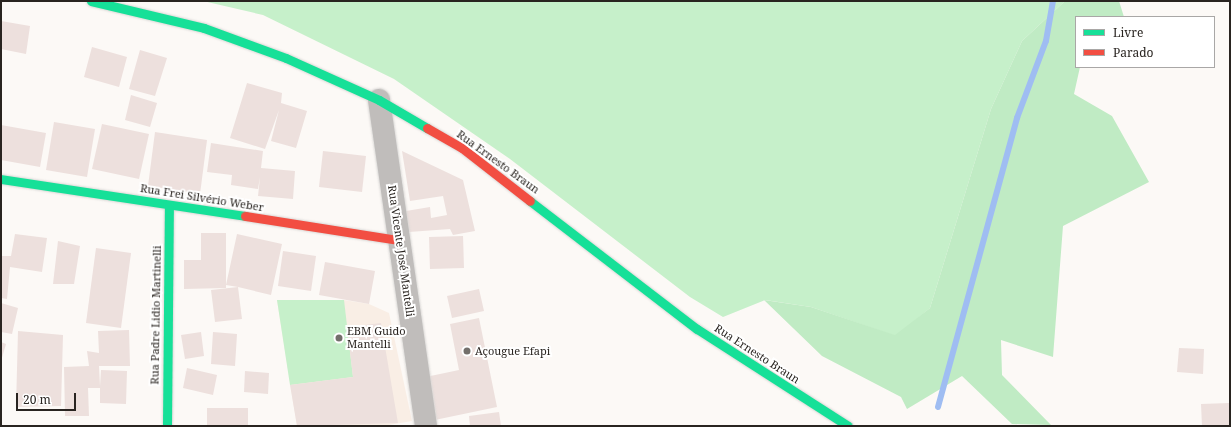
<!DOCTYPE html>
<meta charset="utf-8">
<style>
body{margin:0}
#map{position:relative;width:1231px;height:427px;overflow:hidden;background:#fcf9f6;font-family:"Noto Serif",serif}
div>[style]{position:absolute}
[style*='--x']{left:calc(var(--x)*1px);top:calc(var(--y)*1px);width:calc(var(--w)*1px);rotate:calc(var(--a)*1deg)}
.built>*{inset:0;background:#f9eee5}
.green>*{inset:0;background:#c6f0ca}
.forest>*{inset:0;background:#c0ebc4}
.stream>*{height:6px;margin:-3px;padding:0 3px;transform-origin:3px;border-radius:3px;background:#9fbdf2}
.building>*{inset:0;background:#ede0dd}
.roads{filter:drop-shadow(0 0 1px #d9d7d5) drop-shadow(0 0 1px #d9d7d5)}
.street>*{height:22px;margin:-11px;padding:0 11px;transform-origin:11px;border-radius:11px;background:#c0bdbb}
.fast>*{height:9px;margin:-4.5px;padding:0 4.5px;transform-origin:4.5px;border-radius:4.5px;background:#16e098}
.jam>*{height:9px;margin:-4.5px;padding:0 4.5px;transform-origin:4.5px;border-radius:4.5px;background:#f24e42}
.dots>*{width:11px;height:11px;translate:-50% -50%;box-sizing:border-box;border:2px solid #fff;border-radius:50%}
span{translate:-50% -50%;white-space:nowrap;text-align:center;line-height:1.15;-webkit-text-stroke:4px #fff;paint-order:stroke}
.street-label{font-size:11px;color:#292420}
.poi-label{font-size:11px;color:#292420}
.left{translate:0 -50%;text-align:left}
.frame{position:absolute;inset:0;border:2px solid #292420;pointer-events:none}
.legend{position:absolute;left:1075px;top:16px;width:140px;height:52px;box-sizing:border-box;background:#fff;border:1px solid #a9a7a6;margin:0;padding:5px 7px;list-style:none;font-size:12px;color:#292420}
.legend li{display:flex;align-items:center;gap:8px;height:20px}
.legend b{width:20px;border:1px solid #a9a7a6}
.scale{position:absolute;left:16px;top:393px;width:60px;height:18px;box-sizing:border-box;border:2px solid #292420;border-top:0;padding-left:5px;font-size:12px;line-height:14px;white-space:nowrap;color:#292420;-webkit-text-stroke:3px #fff;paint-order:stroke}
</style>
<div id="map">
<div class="built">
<i style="clip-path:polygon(277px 300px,344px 300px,369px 304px,389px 313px,412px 421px,383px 426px,297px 426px)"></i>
</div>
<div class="green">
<i style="clip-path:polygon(203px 1px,1065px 1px,1022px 41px,991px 109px,930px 308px,896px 336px,811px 307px,765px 300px,723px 317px,690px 297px,510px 159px,394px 79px,263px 15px)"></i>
<i style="clip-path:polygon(277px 300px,344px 300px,353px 377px,290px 385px)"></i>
</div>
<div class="forest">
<i style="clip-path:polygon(1065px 1px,1119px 1px,1124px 17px,1076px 17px,1076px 67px,1080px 67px,1074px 94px,1112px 116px,1149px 182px,1063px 226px,1053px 357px,1001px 340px,1002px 375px,1051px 425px,1012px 424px,962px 376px,907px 409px,901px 397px,822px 356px,764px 300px,811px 307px,895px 335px,930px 308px,991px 109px,1022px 41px)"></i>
</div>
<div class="stream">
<i style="--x:938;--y:407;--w:300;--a:-74.7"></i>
<i style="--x:1017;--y:118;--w:82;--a:-69.4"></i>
<i style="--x:1046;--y:41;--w:41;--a:-80.1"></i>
</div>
<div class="building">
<i style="clip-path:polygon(1px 21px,30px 26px,26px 54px,1px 49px)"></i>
<i style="clip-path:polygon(92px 47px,127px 57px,119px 87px,84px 77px)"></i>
<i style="clip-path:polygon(140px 50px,167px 58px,155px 96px,129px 89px)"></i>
<i style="clip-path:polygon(247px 83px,282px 93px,281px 103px,307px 111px,296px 148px,271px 141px,279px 110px,265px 149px,230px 138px)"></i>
<i style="clip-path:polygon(131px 95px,157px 103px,150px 127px,125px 120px)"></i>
<i style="clip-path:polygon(54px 122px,95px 129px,87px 177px,46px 170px)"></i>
<i style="clip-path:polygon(102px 124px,149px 134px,139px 179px,92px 169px)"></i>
<i style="clip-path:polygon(1px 125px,46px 133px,40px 167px,1px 160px)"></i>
<i style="clip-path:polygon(155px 132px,207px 140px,200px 194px,148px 186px)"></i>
<i style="clip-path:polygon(211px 143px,263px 151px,261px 168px,295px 171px,293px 199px,258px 196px,260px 177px,258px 189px,231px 185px,232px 175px,207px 172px)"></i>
<i style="clip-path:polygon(323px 151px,366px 156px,362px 192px,319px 187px)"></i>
<i style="clip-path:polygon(402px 151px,463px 180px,475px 231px,453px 235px,450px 229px,409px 232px,406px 211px,430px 207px,431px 218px,447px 215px,443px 196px,410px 201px)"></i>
<i style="clip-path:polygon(201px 233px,226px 233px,226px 288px,184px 289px,184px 260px,201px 260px)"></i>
<i style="clip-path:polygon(15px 234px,47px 238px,42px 272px,10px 267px,7px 299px,1px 298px,1px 256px,11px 256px)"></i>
<i style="clip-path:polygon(237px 234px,282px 244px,271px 295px,238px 287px,242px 319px,215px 322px,211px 290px,238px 287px,226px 285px)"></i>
<i style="clip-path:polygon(463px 236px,464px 268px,430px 269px,429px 237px)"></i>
<i style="clip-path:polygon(58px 241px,80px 246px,74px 284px,53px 284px)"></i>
<i style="clip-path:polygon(96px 248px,131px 253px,121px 328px,86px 323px)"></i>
<i style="clip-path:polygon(283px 251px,316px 256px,311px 291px,278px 286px)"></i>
<i style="clip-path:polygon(325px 262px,375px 271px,369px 304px,319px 295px)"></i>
<i style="clip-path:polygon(479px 289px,484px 311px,452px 318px,447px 296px)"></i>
<i style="clip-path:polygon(1px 303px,18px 308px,12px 334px,1px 332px)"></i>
<i style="clip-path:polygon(479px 318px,497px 407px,430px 421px,421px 378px,459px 370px,450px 324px)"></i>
<i style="clip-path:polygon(381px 323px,398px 423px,297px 426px,290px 385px,353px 377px,347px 327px)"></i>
<i style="clip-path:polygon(129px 330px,130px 366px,99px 366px,100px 386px,101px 370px,127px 371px,126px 404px,100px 403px,100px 388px,88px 388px,89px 416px,65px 416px,64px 367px,89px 366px,87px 351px,99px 353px,98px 331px)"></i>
<i style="clip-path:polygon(18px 331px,63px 335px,61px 406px,16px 407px)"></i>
<i style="clip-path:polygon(201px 332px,204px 356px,185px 359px,181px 335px)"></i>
<i style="clip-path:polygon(213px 332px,237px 334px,235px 366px,211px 364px)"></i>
<i style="clip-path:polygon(1px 342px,6px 344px,1px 361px)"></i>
<i style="clip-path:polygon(1179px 348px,1204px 349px,1203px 374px,1177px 372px)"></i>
<i style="clip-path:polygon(187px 368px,217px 375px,213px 395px,183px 388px)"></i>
<i style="clip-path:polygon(245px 371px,269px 373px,268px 394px,244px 392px)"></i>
<i style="clip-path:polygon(1229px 403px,1229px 426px,1202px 426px,1201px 404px)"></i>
<i style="clip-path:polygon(207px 408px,248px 408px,248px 426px,207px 426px)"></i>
<i style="clip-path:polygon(499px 412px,501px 426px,470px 426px,469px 416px)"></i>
</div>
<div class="roads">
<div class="street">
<i style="--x:379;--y:100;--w:329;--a:81.8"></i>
</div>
<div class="fast">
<i style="--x:91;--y:1;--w:116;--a:13.4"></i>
<i style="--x:204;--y:28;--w:87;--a:20.1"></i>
<i style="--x:286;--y:58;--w:102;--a:24.3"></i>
<i style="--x:379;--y:100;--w:56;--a:30.3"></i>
<i style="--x:1;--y:179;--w:247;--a:8.6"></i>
<i style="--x:530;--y:201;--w:210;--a:37.5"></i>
<i style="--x:697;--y:329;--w:179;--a:32.7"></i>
<i style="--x:167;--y:426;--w:221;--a:-89.5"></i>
</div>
<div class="jam">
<i style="--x:427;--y:128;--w:40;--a:29.7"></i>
<i style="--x:462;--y:148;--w:86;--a:37.9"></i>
<i style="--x:245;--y:216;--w:156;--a:8.9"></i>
</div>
</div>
<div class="dots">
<i style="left:339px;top:338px;background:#736f6b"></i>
<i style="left:467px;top:351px;background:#736f6b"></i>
</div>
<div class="street-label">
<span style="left:498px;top:162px;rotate:36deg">Rua Ernesto Braun</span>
<span style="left:202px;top:198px;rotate:9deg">Rua Frei Silvério Weber</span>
<span style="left:401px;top:251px;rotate:82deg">Rua Vicente José Mantelli</span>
<span style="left:156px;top:315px;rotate:-89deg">Rua Padre Lidio Martinelli</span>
<span style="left:757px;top:354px;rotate:33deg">Rua Ernesto Braun</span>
</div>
<div class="poi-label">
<span class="left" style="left:347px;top:338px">EBM Guido<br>Mantelli</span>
<span class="left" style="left:475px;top:351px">Açougue Efapi</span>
</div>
<div class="frame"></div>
<ul class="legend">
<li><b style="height:5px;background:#16e098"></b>Livre</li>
<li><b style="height:5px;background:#f24e42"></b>Parado</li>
</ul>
<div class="scale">20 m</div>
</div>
